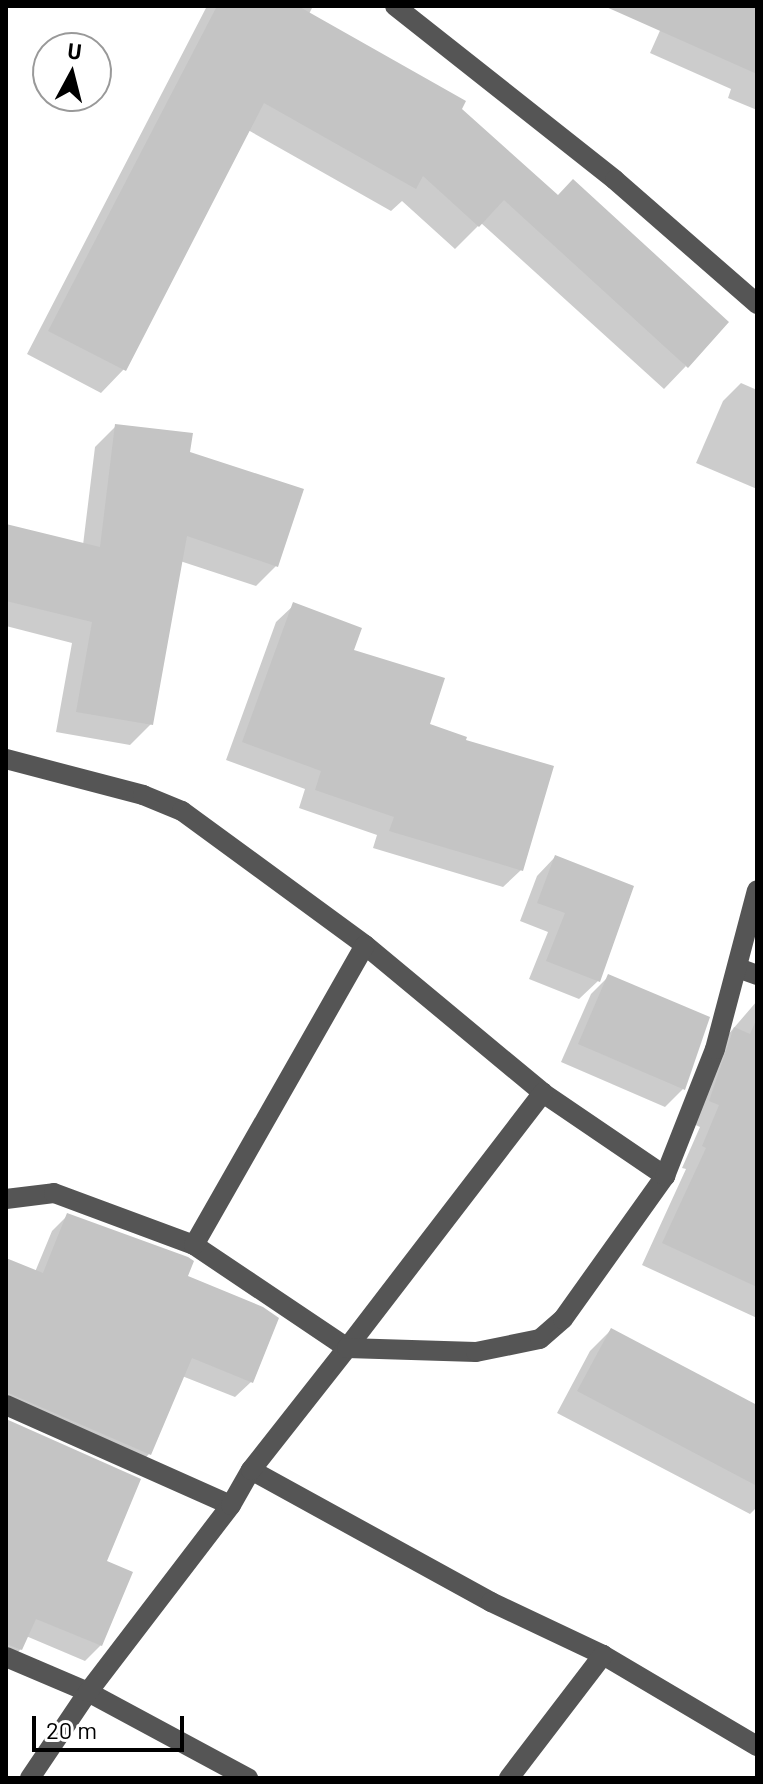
<!DOCTYPE html>
<style>
body{margin:0}
#map{position:relative;width:763px;height:1784px;overflow:hidden;background:#fff;font-family:Barlow,sans-serif}
div>[style]{position:absolute}
[style*='--x']{left:calc(var(--x)*1px);top:calc(var(--y)*1px);width:calc(var(--w)*1px);rotate:calc(var(--a)*1deg)}
.shadow>*{inset:0;background:#0003}
.building>*{inset:0;background:#c4c4c4}
.minor>*{height:20px;margin:-10px;padding:0 10px;transform-origin:10px;border-radius:10px;background:#555}
span{translate:-50% -50%;white-space:nowrap;text-align:center;line-height:1.15;-webkit-text-stroke:8px #fff;paint-order:stroke}
.frame{position:absolute;inset:0;border:8px solid #000;pointer-events:none}
.north{position:absolute;left:32px;top:32px;width:80px;height:80px;box-sizing:border-box;background:#fff;border:2px solid #999;border-radius:50%;rotate:7deg;font-size:22px;font-weight:700;line-height:32px;text-align:center;color:#000}
.north::after{content:'';display:block;margin:auto;width:28px;height:36px;background:#000;clip-path:polygon(50% 0,100% 100%,50% 72%,0 100%)}
.scale{position:absolute;left:32px;top:1716px;width:152px;height:36px;box-sizing:border-box;border:4px solid #000;border-top:0;padding-left:10px;font-size:24px;line-height:28px;white-space:nowrap;color:#000;-webkit-text-stroke:6px #fff;paint-order:stroke}
</style>
<div id="map">
<div class="shadow">
<i style="clip-path:polygon(207px 6px,313px 6px,309px 14px,459px 109px,686px 366px,664px 389px,481px 223px,455px 249px,402px 201px,391px 211px,248px 130px,124px 369px,101px 393px,27px 354px)"></i>
<i style="clip-path:polygon(671px 6px,757px 6px,757px 110px,728px 98px,731px 89px,650px 53px)"></i>
<i style="clip-path:polygon(741px 383px,757px 390px,757px 489px,696px 463px,723px 401px)"></i>
<i style="clip-path:polygon(116px 426px,276px 566px,256px 586px,180px 561px,151px 724px,130px 745px,56px 732px,72px 643px,6px 626px,6px 526px,83px 545px,95px 447px)"></i>
<i style="clip-path:polygon(294px 605px,352px 651px,428px 725px,521px 870px,503px 887px,373px 848px,377px 835px,299px 808px,305px 789px,226px 760px,276px 622px)"></i>
<i style="clip-path:polygon(555px 857px,598px 981px,579px 999px,529px 979px,548px 932px,520px 921px,537px 876px)"></i>
<i style="clip-path:polygon(609px 976px,708px 1018px,683px 1089px,665px 1107px,561px 1062px,591px 994px)"></i>
<i style="clip-path:polygon(757px 1001px,757px 1318px,642px 1265px,686px 1169px,682px 1168px,700px 1127px,689px 1122px,714px 1051px)"></i>
<i style="clip-path:polygon(68px 1215px,186px 1277px,251px 1382px,235px 1397px,182px 1376px,149px 1454px,134px 1470px,6px 1413px,6px 1260px,35px 1272px,52px 1231px)"></i>
<i style="clip-path:polygon(611px 1330px,754px 1406px,757px 1399px,757px 1507px,750px 1514px,557px 1413px,590px 1351px)"></i>
<i style="clip-path:polygon(6px 1421px,105px 1562px,101px 1645px,85px 1661px,26px 1636px,21px 1649px,6px 1663px)"></i>
</div>
<div class="building">
<i style="clip-path:polygon(217px 6px,298px 6px,466px 101px,462px 109px,558px 195px,573px 179px,729px 322px,688px 368px,504px 200px,479px 227px,423px 176px,416px 189px,264px 103px,126px 371px,48px 331px)"></i>
<i style="clip-path:polygon(604px 6px,757px 6px,757px 74px)"></i>
<i style="clip-path:polygon(115px 424px,193px 433px,190px 452px,304px 489px,278px 567px,187px 536px,153px 725px,76px 712px,92px 622px,6px 601px,6px 524px,100px 547px)"></i>
<i style="clip-path:polygon(293px 602px,362px 628px,354px 650px,445px 678px,430px 724px,467px 737px,466px 740px,554px 766px,523px 871px,389px 831px,394px 817px,315px 790px,321px 771px,242px 742px)"></i>
<i style="clip-path:polygon(555px 855px,634px 886px,600px 982px,546px 961px,565px 913px,537px 903px)"></i>
<i style="clip-path:polygon(608px 974px,710px 1017px,685px 1090px,578px 1044px)"></i>
<i style="clip-path:polygon(757px 1018px,757px 1287px,662px 1243px,706px 1148px,702px 1146px,719px 1105px,709px 1101px,734px 1027px,750px 1034px)"></i>
<i style="clip-path:polygon(67px 1213px,188px 1257px,194px 1261px,188px 1276px,263px 1307px,279px 1318px,253px 1383px,192px 1358px,151px 1455px,6px 1392px,6px 1258px,43px 1273px)"></i>
<i style="clip-path:polygon(611px 1328px,757px 1405px,757px 1486px,577px 1391px)"></i>
<i style="clip-path:polygon(6px 1419px,141px 1479px,107px 1561px,133px 1572px,102px 1646px,36px 1619px,22px 1650px,6px 1644px)"></i>
</div>
<div class="minor">
<i style="--x:395;--y:6;--w:280;--a:38.3"></i>
<i style="--x:615;--y:180;--w:189;--a:41.1"></i>
<i style="--x:6;--y:759;--w:142;--a:14.7"></i>
<i style="--x:143;--y:795;--w:42;--a:22.3"></i>
<i style="--x:182;--y:811;--w:227;--a:36.2"></i>
<i style="--x:365;--y:945;--w:231;--a:39.7"></i>
<i style="--x:543;--y:1093;--w:148;--a:34.2"></i>
<i style="--x:738;--y:968;--w:20;--a:20"></i>
<i style="--x:6;--y:1199;--w:48;--a:-7.1"></i>
<i style="--x:54;--y:1193;--w:149;--a:20.4"></i>
<i style="--x:194;--y:1245;--w:184;--a:33.9"></i>
<i style="--x:347;--y:1348;--w:322;--a:-52.5"></i>
<i style="--x:194;--y:1245;--w:345;--a:-60.3"></i>
<i style="--x:6;--y:1405;--w:246;--a:24"></i>
<i style="--x:251;--y:1470;--w:274;--a:28.8"></i>
<i style="--x:491;--y:1602;--w:124;--a:25.3"></i>
<i style="--x:603;--y:1655;--w:179;--a:30.6"></i>
<i style="--x:6;--y:1657;--w:89;--a:23.1"></i>
<i style="--x:88;--y:1692;--w:182;--a:28.3"></i>
<i style="--x:30;--y:1778;--w:104;--a:-56"></i>
<i style="--x:88;--y:1692;--w:235;--a:-52.6"></i>
<i style="--x:231;--y:1505;--w:40;--a:-60.3"></i>
<i style="--x:251;--y:1470;--w:155;--a:-51.8"></i>
<i style="--x:347;--y:1348;--w:129;--a:1.8"></i>
<i style="--x:476;--y:1352;--w:65;--a:-11.5"></i>
<i style="--x:540;--y:1339;--w:30;--a:-41"></i>
<i style="--x:563;--y:1319;--w:176;--a:-54.5"></i>
<i style="--x:665;--y:1176;--w:136;--a:-68.5"></i>
<i style="--x:715;--y:1049;--w:164;--a:-75.2"></i>
<i style="--x:509;--y:1778;--w:155;--a:-52.6"></i>
</div>
<div class="frame"></div>
<div class="north">U</div>
<div class="scale">20 m</div>
</div>
